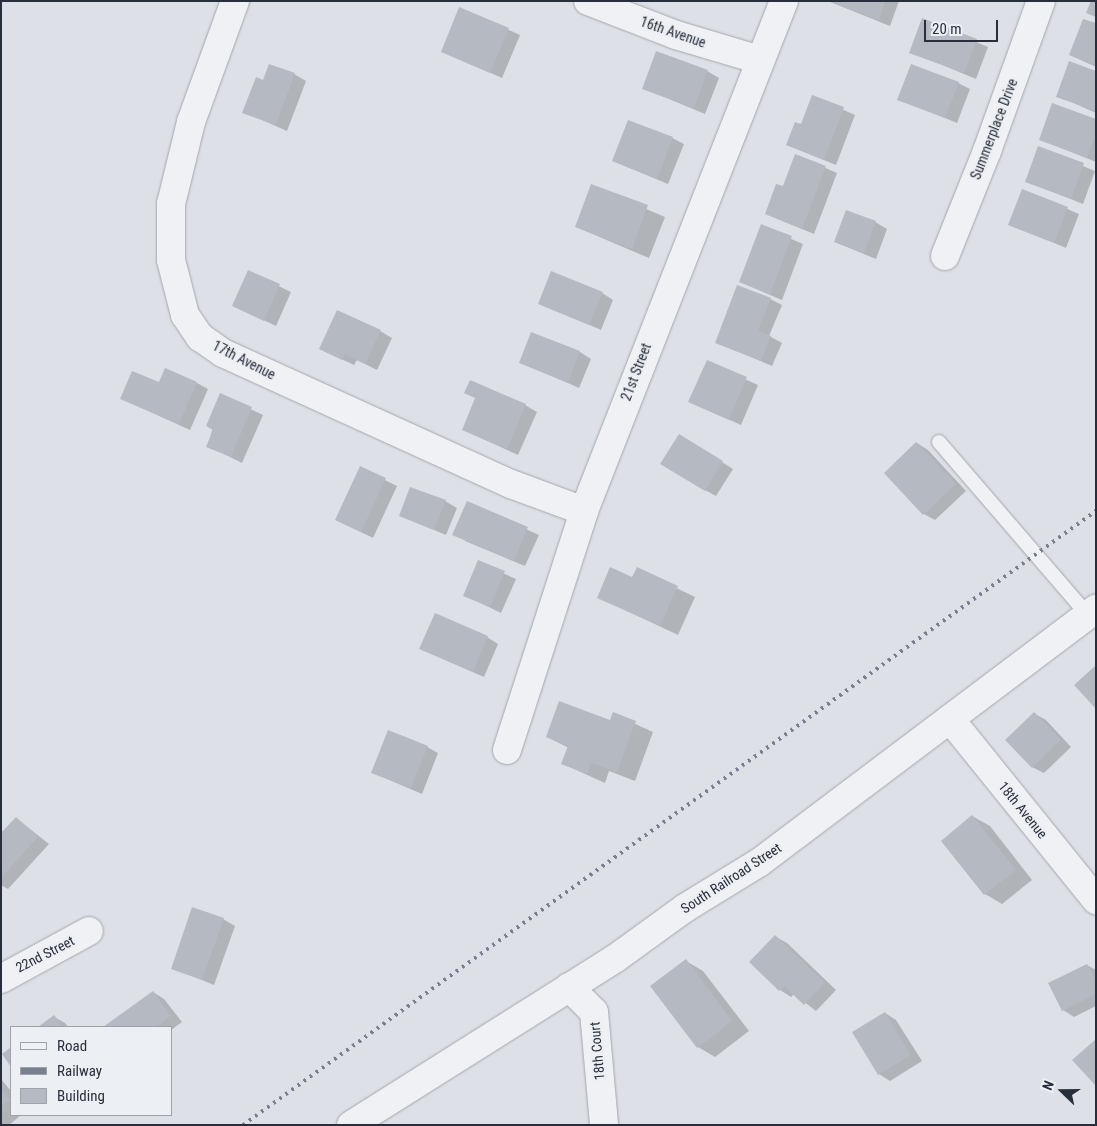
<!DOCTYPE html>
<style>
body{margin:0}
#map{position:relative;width:1097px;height:1126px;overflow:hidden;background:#dde0e6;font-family:"Roboto Condensed",sans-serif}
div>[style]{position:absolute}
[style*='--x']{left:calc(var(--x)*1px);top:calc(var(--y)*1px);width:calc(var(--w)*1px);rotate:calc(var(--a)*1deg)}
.shadow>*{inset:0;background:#0003}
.building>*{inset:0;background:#b5b9c2}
.roads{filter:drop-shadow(0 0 1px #a3a7af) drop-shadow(0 0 1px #a3a7af)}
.service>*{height:14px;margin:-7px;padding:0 7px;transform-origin:7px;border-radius:7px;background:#f0f1f4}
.minor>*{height:28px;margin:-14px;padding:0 14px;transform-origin:14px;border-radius:14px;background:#f0f1f4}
.tertiary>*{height:28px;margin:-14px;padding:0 14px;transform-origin:14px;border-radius:14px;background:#f0f1f4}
.rail>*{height:4px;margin-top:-2px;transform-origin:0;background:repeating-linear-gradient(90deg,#787f8d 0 2.5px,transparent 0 7.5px)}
span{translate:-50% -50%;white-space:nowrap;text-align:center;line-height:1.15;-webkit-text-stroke:4.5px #eceff3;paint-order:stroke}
.street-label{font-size:14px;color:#282e3b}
.frame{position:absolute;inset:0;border:2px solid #282e3b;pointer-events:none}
.legend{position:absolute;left:10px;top:1026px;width:162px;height:90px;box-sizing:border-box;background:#eceff3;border:1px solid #9ea2a9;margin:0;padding:6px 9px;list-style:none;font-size:15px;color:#282e3b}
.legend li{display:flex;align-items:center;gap:10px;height:25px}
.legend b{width:25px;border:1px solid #9ea2a9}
.north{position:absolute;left:1037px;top:1066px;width:50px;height:50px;-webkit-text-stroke:4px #eceff3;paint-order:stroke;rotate:292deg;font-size:14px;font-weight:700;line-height:20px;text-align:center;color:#282e3b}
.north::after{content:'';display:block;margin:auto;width:18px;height:22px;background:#282e3b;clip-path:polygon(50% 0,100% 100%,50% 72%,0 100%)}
.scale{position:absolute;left:924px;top:20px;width:74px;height:22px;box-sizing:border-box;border:2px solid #282e3b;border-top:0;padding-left:6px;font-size:15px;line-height:18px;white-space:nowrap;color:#282e3b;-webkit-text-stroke:4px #eceff3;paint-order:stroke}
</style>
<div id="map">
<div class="shadow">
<i style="clip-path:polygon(828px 1px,899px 1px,890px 26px)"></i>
<i style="clip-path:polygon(460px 8px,520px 35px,502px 78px,442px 51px)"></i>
<i style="clip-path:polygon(923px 20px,988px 47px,976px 79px,911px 52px)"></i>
<i style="clip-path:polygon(1096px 25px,1096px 67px,1070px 55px)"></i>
<i style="clip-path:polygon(707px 71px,719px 78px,705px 114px,643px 88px)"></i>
<i style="clip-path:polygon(1096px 72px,1096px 113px,1058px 96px)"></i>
<i style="clip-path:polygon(294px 74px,306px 81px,287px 131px,244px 112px)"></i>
<i style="clip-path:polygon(958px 83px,970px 89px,957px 123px,899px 99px)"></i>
<i style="clip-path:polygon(812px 96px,855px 115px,836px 165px,787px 145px,801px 126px)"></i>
<i style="clip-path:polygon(1096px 120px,1096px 162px,1040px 139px)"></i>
<i style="clip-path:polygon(672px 138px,684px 144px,668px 184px,613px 161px)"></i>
<i style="clip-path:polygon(1039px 148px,1095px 171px,1083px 204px,1026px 181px)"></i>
<i style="clip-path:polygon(796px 155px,837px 173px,814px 234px,766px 214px,784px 188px)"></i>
<i style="clip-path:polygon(592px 186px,665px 217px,649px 258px,576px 227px)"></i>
<i style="clip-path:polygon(1023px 190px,1079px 214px,1066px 248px,1010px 224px)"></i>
<i style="clip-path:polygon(875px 222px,887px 229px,876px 259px,835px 242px)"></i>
<i style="clip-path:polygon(761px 226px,803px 244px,782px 300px,740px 282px)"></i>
<i style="clip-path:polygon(249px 272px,291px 292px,276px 326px,234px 306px)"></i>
<i style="clip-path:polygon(602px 293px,613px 300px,601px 330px,540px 303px)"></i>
<i style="clip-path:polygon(770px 299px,782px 305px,769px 336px,782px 343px,772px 366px,716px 342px)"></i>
<i style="clip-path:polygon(380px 331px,392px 338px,377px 370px,357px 360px,354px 365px,320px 349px)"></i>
<i style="clip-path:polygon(580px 352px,591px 359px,579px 388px,521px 362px)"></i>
<i style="clip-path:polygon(707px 362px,758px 385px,741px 425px,690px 402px)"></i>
<i style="clip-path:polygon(197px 383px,208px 389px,190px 430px,122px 399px)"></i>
<i style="clip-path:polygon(221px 395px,263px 415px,242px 463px,208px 446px)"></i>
<i style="clip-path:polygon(476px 399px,525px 405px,537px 412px,518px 455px,463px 430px)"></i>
<i style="clip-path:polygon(690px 442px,733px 469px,716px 496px,705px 490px)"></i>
<i style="clip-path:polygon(917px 443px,928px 450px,966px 491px,935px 520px,924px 514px)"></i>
<i style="clip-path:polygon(360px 468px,397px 486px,373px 538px,336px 520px)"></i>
<i style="clip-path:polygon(445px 501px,457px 508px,446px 535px,401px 516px)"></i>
<i style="clip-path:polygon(467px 503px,539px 535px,525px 566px,465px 541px)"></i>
<i style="clip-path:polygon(478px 562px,516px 579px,501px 613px,464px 595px)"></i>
<i style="clip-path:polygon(637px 569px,695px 597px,678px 635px,598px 597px,633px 579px)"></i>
<i style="clip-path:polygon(487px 637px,498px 644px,484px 677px,432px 654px)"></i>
<i style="clip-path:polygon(613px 714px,653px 732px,635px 781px,609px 771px,605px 783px,563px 764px,569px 748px,547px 737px,610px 722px)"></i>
<i style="clip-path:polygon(1035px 714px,1046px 720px,1071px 747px,1044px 773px,1032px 767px)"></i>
<i style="clip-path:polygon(427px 747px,438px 753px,422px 794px,373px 773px)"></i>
<i style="clip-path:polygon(972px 816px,990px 826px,1032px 880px,1002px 904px,985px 894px)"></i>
<i style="clip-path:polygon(16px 818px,49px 844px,8px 889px,1px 885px,1px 835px)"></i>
<i style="clip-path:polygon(223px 919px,235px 926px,214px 985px,173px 968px)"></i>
<i style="clip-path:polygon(776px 937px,787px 943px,836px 990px,816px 1011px,794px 994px,791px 997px,780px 990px,751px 962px)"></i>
<i style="clip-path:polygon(686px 961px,703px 971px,749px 1031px,715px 1057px,698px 1047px)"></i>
<i style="clip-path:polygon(1087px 965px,1096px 970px,1096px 1006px,1074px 1017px,1063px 1010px)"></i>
<i style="clip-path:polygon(153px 992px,164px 999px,182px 1022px,171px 1030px,171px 1027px,106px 1027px)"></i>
<i style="clip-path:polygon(885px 1013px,896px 1020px,922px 1061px,890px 1081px,879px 1074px)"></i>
<i style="clip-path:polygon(54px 1017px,65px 1023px,68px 1027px,40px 1027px)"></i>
<i style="clip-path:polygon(1px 1079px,11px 1091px,11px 1115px,21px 1115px,9px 1125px,1px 1125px)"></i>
</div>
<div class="building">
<i style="clip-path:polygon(828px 1px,885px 1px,879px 20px)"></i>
<i style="clip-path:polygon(1091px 1px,1096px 1px,1096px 17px,1086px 13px)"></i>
<i style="clip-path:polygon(459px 7px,509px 28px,490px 73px,441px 52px)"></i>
<i style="clip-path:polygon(922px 18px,977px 39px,964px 73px,909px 53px)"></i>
<i style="clip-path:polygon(1083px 19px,1096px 23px,1096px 65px,1069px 55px)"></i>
<i style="clip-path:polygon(656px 51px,708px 70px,694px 108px,642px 89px)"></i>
<i style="clip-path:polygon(1069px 61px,1096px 71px,1096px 111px,1056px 97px)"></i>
<i style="clip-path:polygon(269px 64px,295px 73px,276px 125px,242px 113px,256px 77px,263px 80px)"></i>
<i style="clip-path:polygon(911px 64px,959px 82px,945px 118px,897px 100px)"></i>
<i style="clip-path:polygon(812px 95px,844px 107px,824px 160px,786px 145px,795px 122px,801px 124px)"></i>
<i style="clip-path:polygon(1052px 103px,1096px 119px,1096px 133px,1087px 158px,1039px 140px)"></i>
<i style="clip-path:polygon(628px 120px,673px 137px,657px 179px,612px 161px)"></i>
<i style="clip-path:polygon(1038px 146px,1084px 163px,1071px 199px,1025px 182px)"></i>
<i style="clip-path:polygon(795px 154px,826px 166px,802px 229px,765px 214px,776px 184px,783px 186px)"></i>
<i style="clip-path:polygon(591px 184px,648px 205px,632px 249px,575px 227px)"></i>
<i style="clip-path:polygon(1022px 189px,1068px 207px,1054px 243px,1008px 225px)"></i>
<i style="clip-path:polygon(846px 210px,876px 221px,864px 253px,834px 242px)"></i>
<i style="clip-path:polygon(761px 224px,792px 236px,770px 294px,739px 282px)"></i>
<i style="clip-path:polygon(248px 270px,280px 284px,264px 321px,232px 306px)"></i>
<i style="clip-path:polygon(551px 271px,603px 292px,589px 325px,538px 304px)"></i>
<i style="clip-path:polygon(737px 285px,771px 298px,758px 330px,771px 336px,761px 361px,715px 343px)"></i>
<i style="clip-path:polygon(337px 310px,381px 330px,365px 364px,345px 354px,342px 360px,319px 349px)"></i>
<i style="clip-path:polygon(531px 332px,580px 351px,568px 383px,519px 363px)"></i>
<i style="clip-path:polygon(707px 360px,747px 377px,729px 420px,688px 402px)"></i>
<i style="clip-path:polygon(165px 368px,197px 382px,179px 424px,120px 399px,132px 371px,159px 382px)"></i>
<i style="clip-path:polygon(470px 380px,526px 404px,507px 449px,462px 430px,475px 398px,464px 393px)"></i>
<i style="clip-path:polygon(220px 393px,252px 407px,231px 457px,206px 447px,213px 430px,206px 426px)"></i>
<i style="clip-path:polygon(679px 434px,723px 461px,705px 491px,660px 464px)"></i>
<i style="clip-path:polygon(916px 442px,956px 484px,923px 515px,884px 473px)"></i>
<i style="clip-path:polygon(360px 466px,386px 478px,361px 532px,335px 520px)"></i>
<i style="clip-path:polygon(410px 487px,446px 500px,434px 530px,399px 516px)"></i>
<i style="clip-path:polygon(467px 501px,528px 527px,514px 561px,452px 535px)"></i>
<i style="clip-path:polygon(478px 560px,505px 571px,490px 607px,463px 596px)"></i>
<i style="clip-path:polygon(610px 567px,632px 577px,637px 567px,678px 586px,660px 626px,597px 598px)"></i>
<i style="clip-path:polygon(435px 613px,488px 636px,473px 672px,419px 649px)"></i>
<i style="clip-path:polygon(1096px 665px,1096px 709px,1074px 685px)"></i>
<i style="clip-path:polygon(559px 701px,610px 720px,613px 712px,636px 721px,617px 772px,591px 763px,587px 774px,561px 764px,568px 746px,546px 737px)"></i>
<i style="clip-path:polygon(1034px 712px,1061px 740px,1032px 768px,1005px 740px)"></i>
<i style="clip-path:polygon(388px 730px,428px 746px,411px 788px,371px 773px)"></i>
<i style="clip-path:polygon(972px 815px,1016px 870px,984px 895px,941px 841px)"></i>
<i style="clip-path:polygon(16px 817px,38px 837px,1px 878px,1px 833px)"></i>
<i style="clip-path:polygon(192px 907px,224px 918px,202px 980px,171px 969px)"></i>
<i style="clip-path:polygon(775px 935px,825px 983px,804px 1005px,784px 986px,779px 991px,749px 962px)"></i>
<i style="clip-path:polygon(686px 959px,732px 1021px,697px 1048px,650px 986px)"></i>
<i style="clip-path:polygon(1087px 964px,1096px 981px,1096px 994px,1062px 1011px,1048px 983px)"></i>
<i style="clip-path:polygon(153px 991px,171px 1016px,156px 1027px,103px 1027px)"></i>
<i style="clip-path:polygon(885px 1012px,911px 1055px,878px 1075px,852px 1032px)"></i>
<i style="clip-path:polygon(54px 1015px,63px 1027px,38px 1027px)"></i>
<i style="clip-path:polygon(1096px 1039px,1096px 1086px,1072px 1060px)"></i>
<i style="clip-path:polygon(11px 1047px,11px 1067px,2px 1054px)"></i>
<i style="clip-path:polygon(1px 1089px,10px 1100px,1px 1107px)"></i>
</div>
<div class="roads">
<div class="service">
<i style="--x:939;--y:442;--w:228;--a:49.3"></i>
</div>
<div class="minor">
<i style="--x:235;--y:1;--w:129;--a:110"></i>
<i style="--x:191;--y:122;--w:84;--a:103.7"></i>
<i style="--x:171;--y:204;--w:56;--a:90"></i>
<i style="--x:171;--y:260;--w:57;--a:75.7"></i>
<i style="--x:185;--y:315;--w:27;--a:56"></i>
<i style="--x:200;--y:337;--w:28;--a:35"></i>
<i style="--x:223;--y:353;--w:316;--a:24.5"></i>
<i style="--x:511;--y:484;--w:78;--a:20.3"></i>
<i style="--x:588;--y:1;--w:94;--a:21.1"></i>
<i style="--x:676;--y:35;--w:88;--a:16.6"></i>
<i style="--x:945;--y:256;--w:113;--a:-68.2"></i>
<i style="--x:987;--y:151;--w:159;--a:-70.2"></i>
<i style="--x:950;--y:719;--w:233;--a:51.1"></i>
<i style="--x:507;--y:750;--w:251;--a:-72.1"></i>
<i style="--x:584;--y:511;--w:548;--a:-68.59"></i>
<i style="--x:1;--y:979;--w:100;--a:-28.6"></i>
<i style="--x:569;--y:987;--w:35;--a:45"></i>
<i style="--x:594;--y:1012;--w:113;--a:84.9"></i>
</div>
<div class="tertiary">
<i style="--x:351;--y:1125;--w:313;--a:-32.2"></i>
<i style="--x:616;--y:958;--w:85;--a:-35.9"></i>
<i style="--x:685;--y:908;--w:88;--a:-31.5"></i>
<i style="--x:760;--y:862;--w:421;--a:-37"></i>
</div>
</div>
<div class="rail">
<i style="--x:243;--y:1125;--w:1051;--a:-35.75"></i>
</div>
<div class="street-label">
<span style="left:673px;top:32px;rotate:19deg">16th Avenue</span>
<span style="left:994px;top:129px;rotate:-69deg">Summerplace Drive</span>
<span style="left:244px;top:360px;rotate:27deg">17th Avenue</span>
<span style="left:636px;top:372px;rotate:-69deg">21st Street</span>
<span style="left:1023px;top:810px;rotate:51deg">18th Avenue</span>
<span style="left:731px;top:878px;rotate:-33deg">South Railroad Street</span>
<span style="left:45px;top:954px;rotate:-27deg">22nd Street</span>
<span style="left:597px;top:1051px;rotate:-95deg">18th Court</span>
</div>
<div class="frame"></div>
<ul class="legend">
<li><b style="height:6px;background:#f0f1f4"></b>Road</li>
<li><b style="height:6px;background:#787f8d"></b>Railway</li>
<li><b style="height:14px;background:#b5b9c2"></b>Building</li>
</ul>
<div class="north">N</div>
<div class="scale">20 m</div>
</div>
